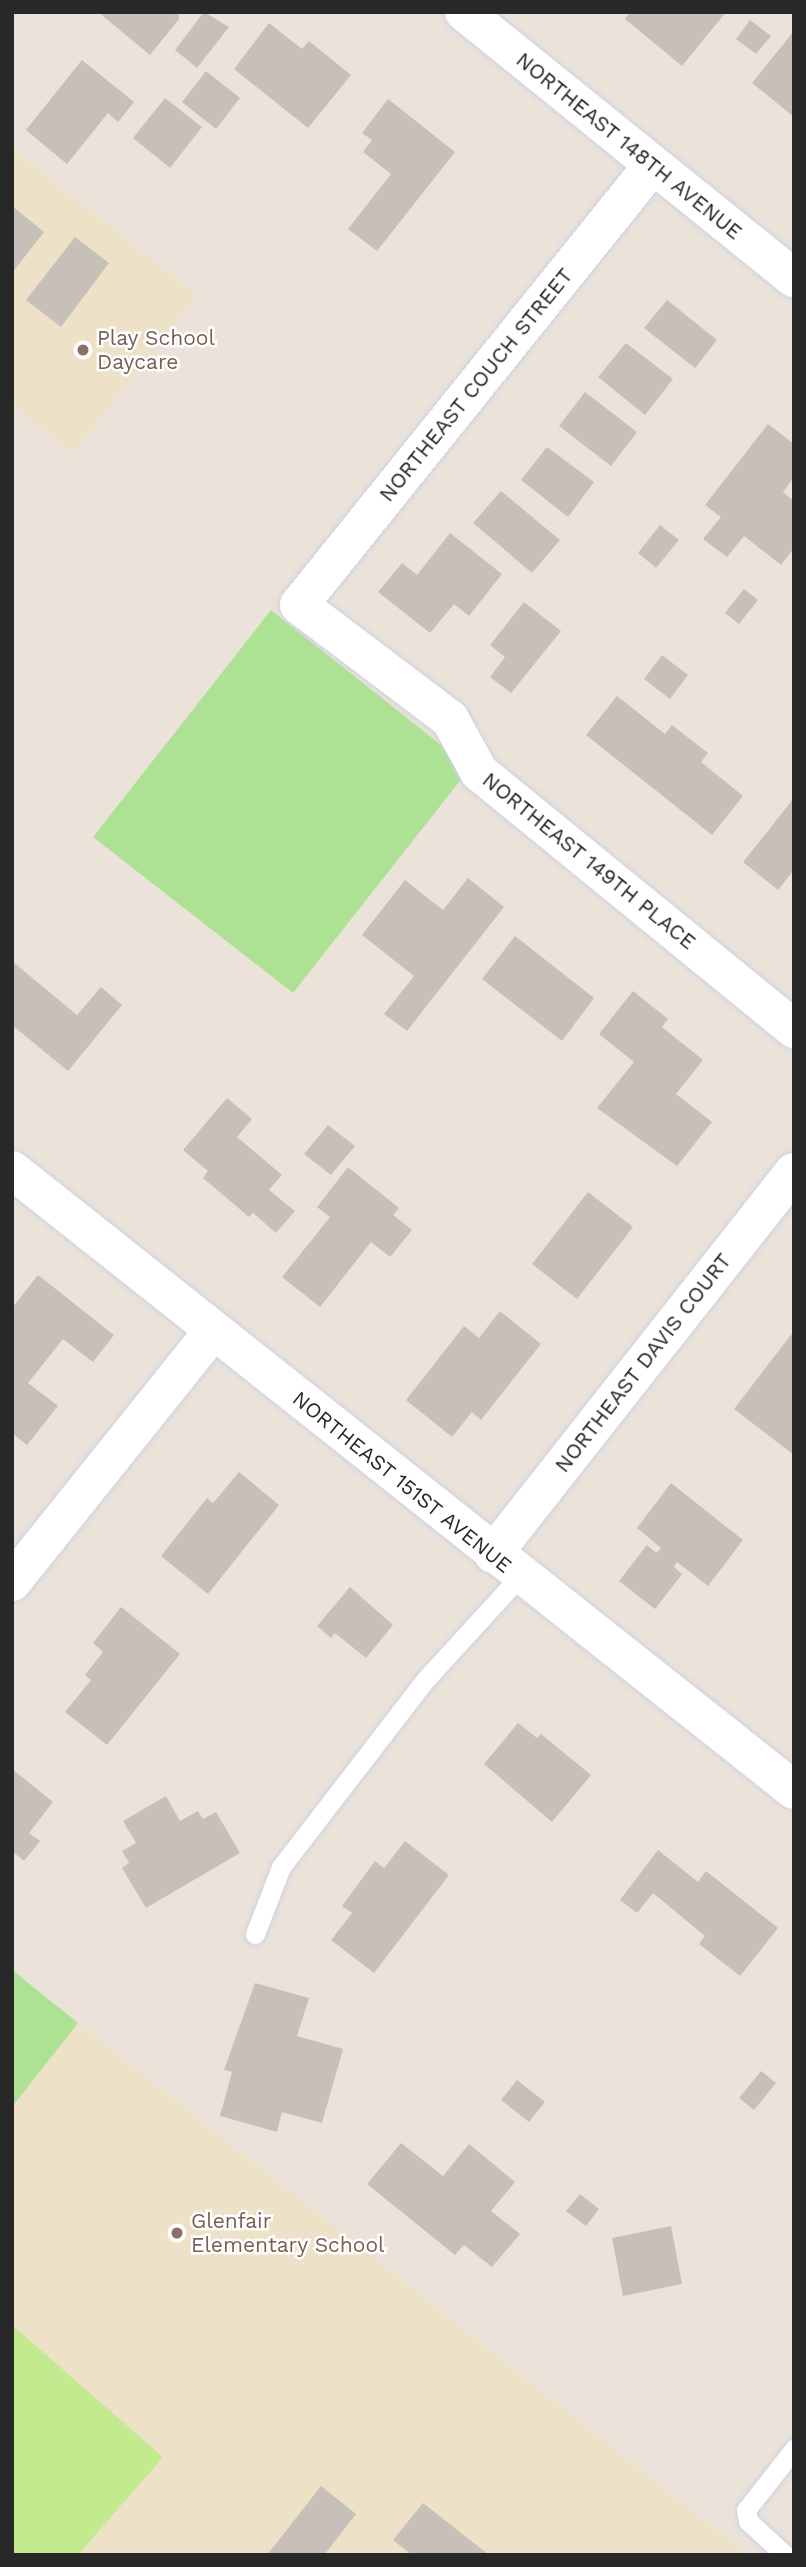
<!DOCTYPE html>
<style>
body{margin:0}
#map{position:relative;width:806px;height:2567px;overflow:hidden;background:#ebe3d9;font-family:"Work Sans",sans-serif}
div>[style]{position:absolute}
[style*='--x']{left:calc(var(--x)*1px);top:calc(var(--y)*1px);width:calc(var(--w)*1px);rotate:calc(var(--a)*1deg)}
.education>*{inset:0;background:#ede1c7}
.green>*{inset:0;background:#ade294}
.pitch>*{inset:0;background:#c2ea8f}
.building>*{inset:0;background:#c6c0b9}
.roads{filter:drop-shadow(0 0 2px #ced1e1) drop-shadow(0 0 2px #ced1e1)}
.lane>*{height:19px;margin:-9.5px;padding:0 9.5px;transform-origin:9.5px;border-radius:9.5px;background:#fff}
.street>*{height:38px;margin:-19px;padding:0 19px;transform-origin:19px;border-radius:19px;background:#fff}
.secondary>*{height:38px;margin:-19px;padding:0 19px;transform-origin:19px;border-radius:19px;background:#fff}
.dots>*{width:19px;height:19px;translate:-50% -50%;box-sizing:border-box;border:4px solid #fff;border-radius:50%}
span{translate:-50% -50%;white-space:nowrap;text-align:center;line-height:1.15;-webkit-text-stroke:5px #fff;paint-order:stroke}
.street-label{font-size:21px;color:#282828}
.education-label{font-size:21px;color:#785e54}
.left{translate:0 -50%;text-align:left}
.frame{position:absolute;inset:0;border:14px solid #282828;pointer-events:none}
</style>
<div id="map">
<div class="education">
<i style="clip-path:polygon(12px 149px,197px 295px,73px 453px,12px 405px)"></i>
<i style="clip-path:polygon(78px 2023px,501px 2359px,748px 2555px,12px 2555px,12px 2107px)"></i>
</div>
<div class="green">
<i style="clip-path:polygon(271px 610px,470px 768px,293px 993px,93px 837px)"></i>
<i style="clip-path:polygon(12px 1970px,78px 2023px,12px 2107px)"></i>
</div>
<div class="pitch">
<i style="clip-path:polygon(12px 2325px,163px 2457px,78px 2555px,12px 2555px)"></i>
</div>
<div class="building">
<i style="clip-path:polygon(98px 12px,178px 12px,179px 19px,150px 55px)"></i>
<i style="clip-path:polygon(204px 12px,229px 27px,197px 68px,175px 50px)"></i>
<i style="clip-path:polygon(630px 12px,726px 12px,682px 66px,625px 19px)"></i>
<i style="clip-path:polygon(750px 20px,771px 36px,756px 54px,736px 39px)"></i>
<i style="clip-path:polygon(269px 23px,302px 49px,309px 41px,351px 75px,308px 128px,234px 69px)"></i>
<i style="clip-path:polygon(794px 31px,794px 117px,752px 83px)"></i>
<i style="clip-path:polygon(82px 60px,134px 102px,118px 122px,108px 113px,67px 164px,26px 130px)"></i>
<i style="clip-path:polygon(206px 71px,240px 98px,216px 129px,182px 102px)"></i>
<i style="clip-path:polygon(165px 98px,202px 127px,170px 168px,133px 138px)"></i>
<i style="clip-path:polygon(388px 99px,455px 152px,377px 251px,348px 229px,391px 174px,363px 152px,372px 140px,362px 133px)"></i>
<i style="clip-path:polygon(12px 206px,44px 232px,12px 273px)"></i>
<i style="clip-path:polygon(75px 237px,109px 263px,61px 327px,26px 300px)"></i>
<i style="clip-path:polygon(667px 300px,717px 340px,695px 368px,644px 328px)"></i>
<i style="clip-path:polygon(626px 343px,673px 379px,645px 415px,598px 377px)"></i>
<i style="clip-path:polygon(585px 392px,637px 432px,611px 466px,559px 426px)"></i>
<i style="clip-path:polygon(768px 424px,794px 444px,794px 477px,783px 492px,794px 501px,794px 548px,781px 565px,744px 536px,727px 557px,703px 539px,721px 517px,705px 505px)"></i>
<i style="clip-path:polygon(547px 447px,594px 482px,568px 517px,521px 480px)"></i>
<i style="clip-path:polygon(501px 491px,560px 540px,532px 573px,473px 523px)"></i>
<i style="clip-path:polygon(660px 525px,679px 540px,656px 568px,638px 553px)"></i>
<i style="clip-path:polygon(450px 533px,502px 574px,469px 616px,454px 604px,430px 633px,378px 592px,402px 563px,417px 575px)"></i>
<i style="clip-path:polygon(744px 589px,758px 600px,739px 624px,725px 613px)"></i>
<i style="clip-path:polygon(524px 602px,561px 631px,511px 693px,490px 677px,505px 657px,490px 645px)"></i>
<i style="clip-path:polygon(662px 655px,688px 675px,670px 699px,644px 679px)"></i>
<i style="clip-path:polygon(617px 696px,665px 734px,672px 725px,708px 753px,701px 762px,743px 796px,712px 835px,586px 735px)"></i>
<i style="clip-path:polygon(794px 798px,794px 870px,778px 890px,743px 862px)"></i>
<i style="clip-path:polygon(468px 878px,504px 907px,407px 1031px,384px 1014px,414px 976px,362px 935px,405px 880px,443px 910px)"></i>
<i style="clip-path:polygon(515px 936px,594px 998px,562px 1041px,482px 979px)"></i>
<i style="clip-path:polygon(12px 961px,77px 1015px,101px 987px,122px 1005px,68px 1071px,12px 1025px)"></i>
<i style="clip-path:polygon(633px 991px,668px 1019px,662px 1027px,703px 1060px,676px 1094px,712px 1122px,677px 1166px,597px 1108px,634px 1062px,599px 1034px)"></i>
<i style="clip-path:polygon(227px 1098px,252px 1119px,237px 1137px,282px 1175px,269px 1190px,295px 1211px,276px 1233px,253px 1213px,249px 1217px,203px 1178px,208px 1171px,183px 1150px)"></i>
<i style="clip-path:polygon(328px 1125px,355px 1146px,331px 1175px,304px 1154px)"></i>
<i style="clip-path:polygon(348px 1167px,399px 1208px,393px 1215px,412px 1230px,390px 1257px,371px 1242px,320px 1307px,282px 1277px,330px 1217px,317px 1207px)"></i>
<i style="clip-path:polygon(588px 1192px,633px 1227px,577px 1299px,532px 1264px)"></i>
<i style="clip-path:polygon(38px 1275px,114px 1335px,93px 1362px,63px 1339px,28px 1383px,58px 1406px,27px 1445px,12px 1433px,12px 1308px)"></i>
<i style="clip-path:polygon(500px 1311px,541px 1344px,481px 1420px,472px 1412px,452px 1437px,406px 1400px,464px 1326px,479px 1338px)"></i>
<i style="clip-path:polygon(794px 1331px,794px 1455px,734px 1409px)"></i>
<i style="clip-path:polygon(239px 1472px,279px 1505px,208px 1594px,161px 1556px,207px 1498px,213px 1503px)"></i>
<i style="clip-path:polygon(671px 1483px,743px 1540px,708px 1586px,677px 1562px,674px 1567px,682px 1574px,655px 1609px,619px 1581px,647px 1545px,656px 1553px,661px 1548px,637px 1528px)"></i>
<i style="clip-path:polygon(350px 1587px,393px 1625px,366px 1658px,335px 1633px,331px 1638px,317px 1626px)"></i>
<i style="clip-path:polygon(121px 1607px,180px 1654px,107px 1745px,65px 1712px,91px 1680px,85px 1675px,103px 1652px,93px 1643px)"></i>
<i style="clip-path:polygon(518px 1723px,537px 1738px,541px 1734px,591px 1775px,552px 1822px,484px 1764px)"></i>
<i style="clip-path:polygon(12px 1769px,53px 1802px,29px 1833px,40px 1841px,24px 1861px,12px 1851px)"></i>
<i style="clip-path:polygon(166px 1796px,180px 1821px,198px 1811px,203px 1819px,216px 1812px,240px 1853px,146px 1908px,122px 1868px,129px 1863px,122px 1851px,136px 1843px,123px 1821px)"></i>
<i style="clip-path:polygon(405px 1841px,449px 1875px,374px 1973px,331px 1940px,352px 1913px,342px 1906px,375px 1861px,384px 1868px)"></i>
<i style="clip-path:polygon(658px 1850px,698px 1882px,706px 1871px,778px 1928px,740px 1976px,699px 1944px,705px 1936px,653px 1893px,637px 1913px,620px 1900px)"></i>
<i style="clip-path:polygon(255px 1983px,309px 1998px,297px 2036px,343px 2049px,322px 2123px,282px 2112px,277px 2132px,220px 2116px,232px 2072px,224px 2070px)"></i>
<i style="clip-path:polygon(761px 2071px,776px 2083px,754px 2110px,739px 2098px)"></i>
<i style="clip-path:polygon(517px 2080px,545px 2102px,529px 2122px,501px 2100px)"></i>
<i style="clip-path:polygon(401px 2143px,443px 2176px,469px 2144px,515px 2182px,491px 2211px,520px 2234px,492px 2267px,464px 2245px,455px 2255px,367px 2184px)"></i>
<i style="clip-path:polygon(580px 2194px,599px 2209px,586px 2226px,566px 2211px)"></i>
<i style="clip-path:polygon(671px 2226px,682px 2284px,623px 2296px,612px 2238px)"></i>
<i style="clip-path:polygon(321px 2486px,356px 2514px,324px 2555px,267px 2555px)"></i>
<i style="clip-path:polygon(423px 2503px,489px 2555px,412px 2555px,393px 2540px)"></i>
</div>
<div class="roads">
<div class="lane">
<i style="--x:255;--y:1934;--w:72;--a:-68.8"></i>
<i style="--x:281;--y:1867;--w:237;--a:-52.4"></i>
<i style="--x:426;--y:1679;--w:139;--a:-47.6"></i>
<i style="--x:785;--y:2555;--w:50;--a:-137.4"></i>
<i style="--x:748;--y:2521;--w:11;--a:-100"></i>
<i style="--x:746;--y:2510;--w:78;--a:-51.8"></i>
</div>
<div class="street">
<i style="--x:652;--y:166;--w:563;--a:128.8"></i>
<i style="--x:299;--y:605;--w:189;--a:37.1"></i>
<i style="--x:450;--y:719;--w:60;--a:61.3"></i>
<i style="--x:479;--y:772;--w:407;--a:39.2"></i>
<i style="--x:12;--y:1170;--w:998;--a:38.41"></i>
<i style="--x:493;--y:1554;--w:486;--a:-51.8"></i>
<i style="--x:12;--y:1582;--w:322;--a:-51.3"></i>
</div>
<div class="secondary">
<i style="--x:464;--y:12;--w:424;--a:38.9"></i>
</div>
</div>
<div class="dots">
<i style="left:83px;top:350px;background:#8d6e63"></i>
<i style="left:177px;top:2233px;background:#8d6e63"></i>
</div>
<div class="street-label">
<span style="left:629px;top:146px;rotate:39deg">NORTHEAST 148TH AVENUE</span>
<span style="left:476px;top:385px;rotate:-51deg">NORTHEAST COUCH STREET</span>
<span style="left:589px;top:861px;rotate:39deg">NORTHEAST 149TH PLACE</span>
<span style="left:643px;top:1363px;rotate:-52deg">NORTHEAST DAVIS COURT</span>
<span style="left:402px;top:1482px;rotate:39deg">NORTHEAST 151ST AVENUE</span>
</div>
<div class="education-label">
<span class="left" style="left:97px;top:350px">Play School<br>Daycare</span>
<span class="left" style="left:191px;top:2233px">Glenfair<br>Elementary School</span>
</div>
<div class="frame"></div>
</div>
